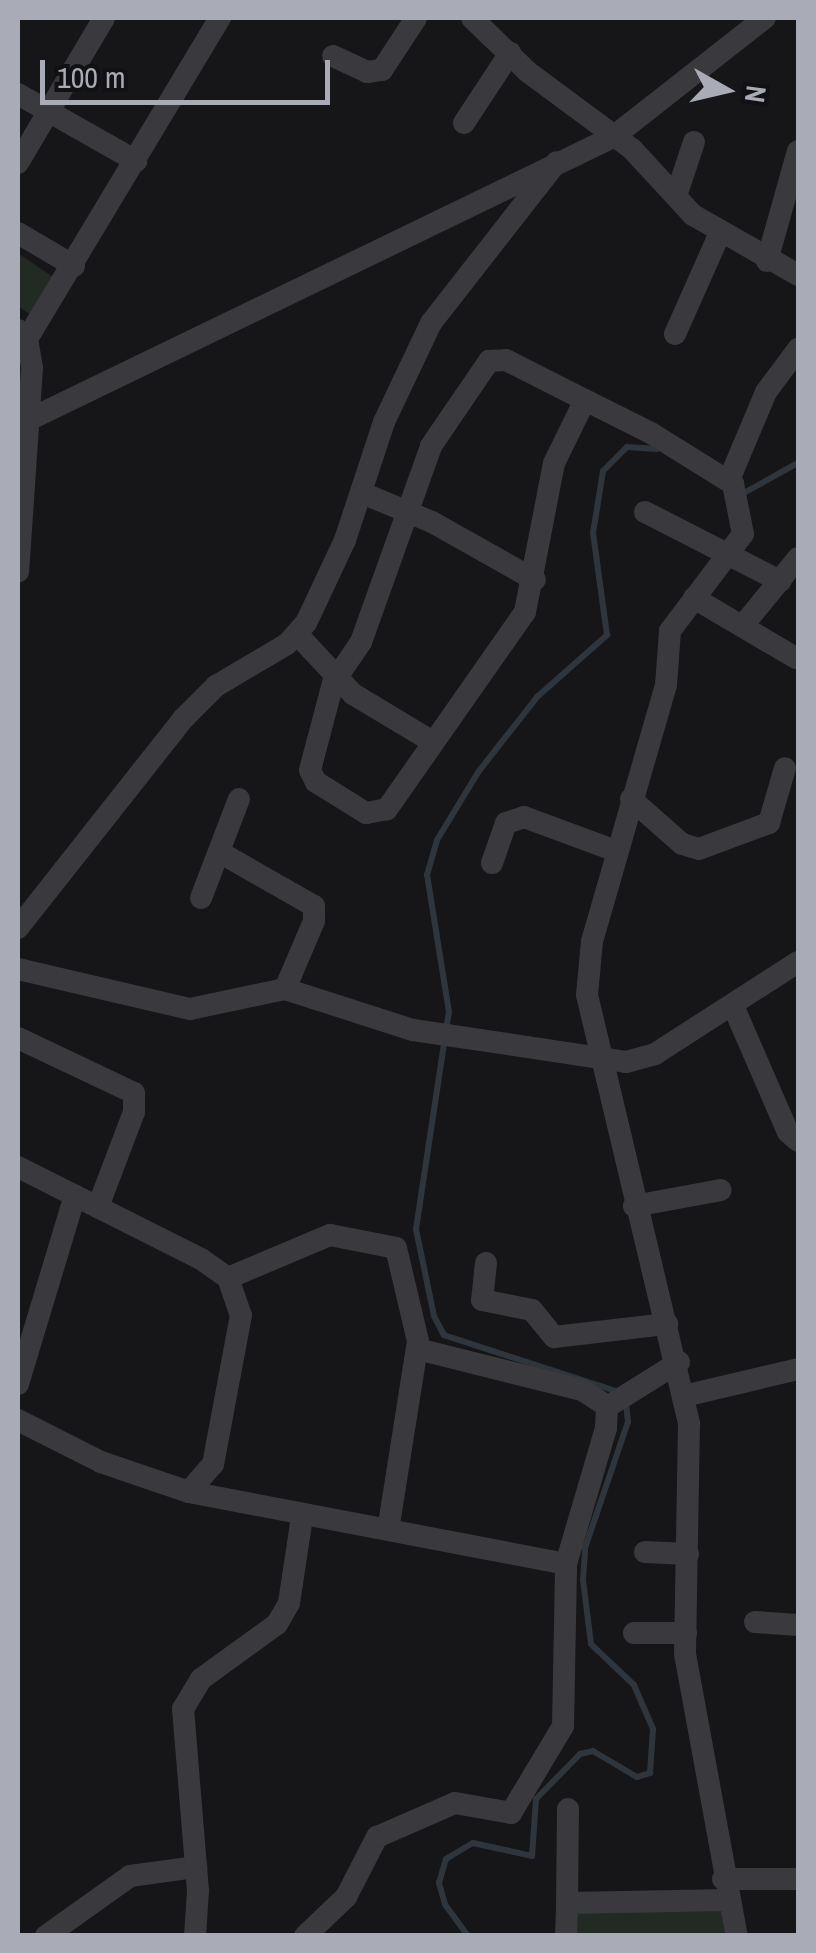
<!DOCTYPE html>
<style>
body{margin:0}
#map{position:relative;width:816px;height:1953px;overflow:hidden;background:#161618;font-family:"Archivo Narrow",sans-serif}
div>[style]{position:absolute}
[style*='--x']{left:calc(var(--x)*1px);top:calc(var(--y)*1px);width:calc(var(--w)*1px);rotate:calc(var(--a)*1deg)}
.green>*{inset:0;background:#222a24}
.stream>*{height:6px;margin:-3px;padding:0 3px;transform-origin:3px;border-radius:3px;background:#2f353d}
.minor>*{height:22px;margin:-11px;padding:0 11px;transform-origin:11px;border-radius:11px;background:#39393e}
span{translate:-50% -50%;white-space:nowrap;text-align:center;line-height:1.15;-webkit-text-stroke:9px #111113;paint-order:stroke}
.frame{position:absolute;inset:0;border:20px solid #a9abb7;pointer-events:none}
.north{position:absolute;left:676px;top:40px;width:100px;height:100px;-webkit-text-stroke:8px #111113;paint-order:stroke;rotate:98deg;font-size:28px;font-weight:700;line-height:40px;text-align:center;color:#a9abb7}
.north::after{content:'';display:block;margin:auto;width:35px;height:45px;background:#a9abb7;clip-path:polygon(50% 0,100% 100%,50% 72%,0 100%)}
.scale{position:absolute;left:40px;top:60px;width:290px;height:45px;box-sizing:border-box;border:5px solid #a9abb7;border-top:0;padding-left:12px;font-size:30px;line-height:35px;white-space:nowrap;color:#a9abb7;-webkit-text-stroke:8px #111113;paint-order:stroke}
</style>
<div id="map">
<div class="green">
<i style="clip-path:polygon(18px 253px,53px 277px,31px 315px,18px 306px)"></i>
<i style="clip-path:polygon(723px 1908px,733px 1935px,572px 1935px,572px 1911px)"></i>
</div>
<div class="stream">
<i style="--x:742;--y:494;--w:64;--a:-29"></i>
<i style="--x:619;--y:1392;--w:184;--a:-162"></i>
<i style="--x:444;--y:1335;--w:21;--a:-118"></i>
<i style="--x:434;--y:1316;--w:89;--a:-101.7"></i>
<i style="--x:416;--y:1229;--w:219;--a:-81.4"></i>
<i style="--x:449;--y:1012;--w:139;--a:-99.1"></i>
<i style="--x:427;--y:875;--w:36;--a:-74"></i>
<i style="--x:437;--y:840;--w:81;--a:-58.7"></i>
<i style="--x:479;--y:771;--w:94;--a:-51.9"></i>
<i style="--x:537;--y:697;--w:94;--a:-41.5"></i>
<i style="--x:607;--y:635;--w:103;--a:-97.8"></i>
<i style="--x:593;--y:533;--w:63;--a:-80.8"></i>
<i style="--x:603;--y:471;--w:34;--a:-45"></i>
<i style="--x:627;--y:447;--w:30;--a:4"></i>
<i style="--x:468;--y:1936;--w:39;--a:-126"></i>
<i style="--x:445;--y:1904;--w:22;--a:-106"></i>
<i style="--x:439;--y:1883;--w:25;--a:-74"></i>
<i style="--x:446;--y:1859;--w:31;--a:-31"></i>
<i style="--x:473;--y:1843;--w:60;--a:12.4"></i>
<i style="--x:532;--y:1856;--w:57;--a:-86"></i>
<i style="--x:536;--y:1799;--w:63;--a:-45.6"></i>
<i style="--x:580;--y:1754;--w:13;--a:-13"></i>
<i style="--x:593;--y:1751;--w:51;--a:30.6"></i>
<i style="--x:637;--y:1777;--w:14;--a:-17"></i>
<i style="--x:650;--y:1773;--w:44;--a:-86.1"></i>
<i style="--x:653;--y:1729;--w:48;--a:-113.4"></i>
<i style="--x:634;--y:1685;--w:59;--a:-136.4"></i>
<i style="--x:591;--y:1644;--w:64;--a:-97.1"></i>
<i style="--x:583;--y:1580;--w:32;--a:-86"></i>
<i style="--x:585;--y:1548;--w:133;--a:-71.2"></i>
<i style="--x:628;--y:1422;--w:19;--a:-96"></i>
</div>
<div class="minor">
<i style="--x:472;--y:18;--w:78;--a:44"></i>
<i style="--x:528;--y:72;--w:129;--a:36.5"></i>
<i style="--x:632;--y:149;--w:90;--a:47.3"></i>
<i style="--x:693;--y:215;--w:121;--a:29.7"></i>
<i style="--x:333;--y:56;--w:38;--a:25"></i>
<i style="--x:367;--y:72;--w:15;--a:-8"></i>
<i style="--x:382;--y:70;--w:62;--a:-56.8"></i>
<i style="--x:18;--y:94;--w:136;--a:29.6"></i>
<i style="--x:464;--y:123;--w:84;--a:-56.7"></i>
<i style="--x:18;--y:163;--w:169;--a:-59.3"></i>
<i style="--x:676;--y:196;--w:57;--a:-71.6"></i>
<i style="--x:18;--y:233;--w:65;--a:30.5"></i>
<i style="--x:767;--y:261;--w:114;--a:-74.3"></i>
<i style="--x:18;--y:330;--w:13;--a:45"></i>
<i style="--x:27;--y:339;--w:29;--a:80"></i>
<i style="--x:32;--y:368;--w:204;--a:93.9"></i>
<i style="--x:675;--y:334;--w:111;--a:-66"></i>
<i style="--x:27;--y:339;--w:375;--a:-59"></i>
<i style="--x:585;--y:400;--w:70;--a:116.2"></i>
<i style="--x:554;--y:463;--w:152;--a:101"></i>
<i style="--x:525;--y:612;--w:241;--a:125"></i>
<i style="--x:387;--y:809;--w:21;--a:169"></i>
<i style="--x:366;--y:813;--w:59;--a:-148.2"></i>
<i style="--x:316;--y:782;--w:13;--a:-117"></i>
<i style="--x:310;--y:770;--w:90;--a:-75.2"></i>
<i style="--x:333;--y:683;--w:50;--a:-55.7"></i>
<i style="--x:361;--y:642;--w:208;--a:-70.3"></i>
<i style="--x:431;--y:446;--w:103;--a:-55.7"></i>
<i style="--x:489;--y:361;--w:17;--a:-3"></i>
<i style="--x:506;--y:360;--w:89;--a:26.9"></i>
<i style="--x:585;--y:400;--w:74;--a:26.6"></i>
<i style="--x:651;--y:433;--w:97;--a:31.9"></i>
<i style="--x:733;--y:484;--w:51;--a:78.7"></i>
<i style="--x:743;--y:534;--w:121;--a:127"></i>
<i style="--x:670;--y:631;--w:54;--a:94.2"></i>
<i style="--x:666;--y:685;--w:266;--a:106.1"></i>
<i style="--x:592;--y:941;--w:54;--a:95.3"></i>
<i style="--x:587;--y:995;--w:441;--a:76.6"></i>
<i style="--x:689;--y:1424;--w:230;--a:91"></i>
<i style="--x:685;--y:1654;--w:287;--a:79.6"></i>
<i style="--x:18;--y:425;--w:661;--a:-25.83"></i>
<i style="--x:613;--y:137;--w:193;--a:-38.1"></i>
<i style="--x:729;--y:480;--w:95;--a:-67.2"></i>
<i style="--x:766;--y:392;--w:54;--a:-53.3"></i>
<i style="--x:362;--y:493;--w:76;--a:22.5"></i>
<i style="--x:432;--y:522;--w:118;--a:29.4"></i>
<i style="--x:645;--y:512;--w:152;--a:27.1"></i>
<i style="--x:694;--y:598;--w:118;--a:30.5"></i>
<i style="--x:745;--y:623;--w:84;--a:-50.8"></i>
<i style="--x:297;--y:634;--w:82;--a:47"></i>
<i style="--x:353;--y:694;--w:93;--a:31"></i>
<i style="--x:631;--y:799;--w:68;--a:41.4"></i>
<i style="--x:682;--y:844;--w:18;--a:16"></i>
<i style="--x:699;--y:849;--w:75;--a:-20.4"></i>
<i style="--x:769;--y:823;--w:57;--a:-73.8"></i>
<i style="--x:221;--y:853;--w:107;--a:29.7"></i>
<i style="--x:314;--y:906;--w:15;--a:90"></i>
<i style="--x:314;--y:921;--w:74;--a:113.1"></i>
<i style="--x:492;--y:863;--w:42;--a:-70.7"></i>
<i style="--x:506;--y:823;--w:19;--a:-18"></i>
<i style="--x:524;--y:817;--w:98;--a:20.3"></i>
<i style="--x:201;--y:898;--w:106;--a:-69"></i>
<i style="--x:18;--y:928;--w:266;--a:-51.7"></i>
<i style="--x:183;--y:719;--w:47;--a:-45"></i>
<i style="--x:216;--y:686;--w:82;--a:-30.6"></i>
<i style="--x:287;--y:644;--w:28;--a:-48"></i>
<i style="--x:306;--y:623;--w:92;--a:-64.8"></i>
<i style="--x:345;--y:540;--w:124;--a:-71.7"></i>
<i style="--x:384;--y:422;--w:110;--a:-64.6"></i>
<i style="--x:431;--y:323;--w:204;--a:-52"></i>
<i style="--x:18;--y:969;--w:177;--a:13.1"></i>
<i style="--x:190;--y:1009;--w:97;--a:-11.9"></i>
<i style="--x:285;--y:989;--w:134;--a:17.8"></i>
<i style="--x:413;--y:1030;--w:215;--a:8.5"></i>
<i style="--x:626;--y:1062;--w:30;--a:-15"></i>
<i style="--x:655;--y:1054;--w:170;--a:-32.8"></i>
<i style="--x:734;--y:1008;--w:135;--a:66.5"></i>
<i style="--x:788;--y:1132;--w:13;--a:42"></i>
<i style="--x:18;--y:1038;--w:128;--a:25.4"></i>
<i style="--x:134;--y:1093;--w:19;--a:90"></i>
<i style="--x:134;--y:1112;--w:102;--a:110.8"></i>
<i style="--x:18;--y:1167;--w:205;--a:26.7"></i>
<i style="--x:201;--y:1259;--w:33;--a:35"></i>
<i style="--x:228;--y:1278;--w:39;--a:71"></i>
<i style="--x:241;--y:1315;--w:152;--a:100.6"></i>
<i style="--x:213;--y:1464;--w:37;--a:131"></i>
<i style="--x:189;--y:1492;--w:93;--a:-161.2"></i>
<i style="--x:101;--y:1462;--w:93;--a:-153.2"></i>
<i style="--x:634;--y:1206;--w:88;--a:-10.4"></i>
<i style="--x:486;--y:1263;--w:37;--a:96"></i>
<i style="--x:482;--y:1300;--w:51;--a:11.3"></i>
<i style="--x:532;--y:1310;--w:35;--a:51"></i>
<i style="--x:554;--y:1337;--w:114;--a:-6.6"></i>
<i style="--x:228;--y:1278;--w:111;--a:-22.9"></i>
<i style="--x:330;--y:1235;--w:67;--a:11.1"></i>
<i style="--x:396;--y:1248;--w:96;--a:76.7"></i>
<i style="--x:418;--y:1341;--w:191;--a:99"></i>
<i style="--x:18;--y:1384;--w:197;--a:-73.2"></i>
<i style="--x:684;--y:1396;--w:117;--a:-13.3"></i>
<i style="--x:607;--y:1407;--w:85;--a:-32"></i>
<i style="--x:189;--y:1492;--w:384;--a:10.8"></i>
<i style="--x:645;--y:1552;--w:43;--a:2.7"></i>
<i style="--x:755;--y:1622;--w:43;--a:4"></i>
<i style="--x:634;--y:1633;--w:52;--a:0"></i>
<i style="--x:723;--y:1879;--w:75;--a:0"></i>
<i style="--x:567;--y:1903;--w:94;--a:-89.4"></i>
<i style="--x:46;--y:1936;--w:103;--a:-35.5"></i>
<i style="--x:130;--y:1876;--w:67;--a:-7.8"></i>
<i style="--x:195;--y:1936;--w:45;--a:-86.2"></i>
<i style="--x:198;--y:1891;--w:183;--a:-94.7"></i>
<i style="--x:183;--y:1709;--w:35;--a:-59"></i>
<i style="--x:201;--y:1679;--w:94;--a:-35.9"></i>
<i style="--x:277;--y:1624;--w:24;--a:-60"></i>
<i style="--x:289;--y:1603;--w:87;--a:-81.4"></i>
<i style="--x:305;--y:1936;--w:57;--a:-43.6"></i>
<i style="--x:346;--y:1897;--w:68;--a:-62.7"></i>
<i style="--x:377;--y:1837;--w:85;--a:-23.6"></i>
<i style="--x:455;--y:1803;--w:57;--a:10.1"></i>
<i style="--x:511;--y:1813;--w:101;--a:-59.1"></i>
<i style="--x:563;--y:1726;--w:162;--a:-88.9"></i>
<i style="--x:566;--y:1564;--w:142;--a:-73.6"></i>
<i style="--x:606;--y:1428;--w:22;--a:-87"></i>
<i style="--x:607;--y:1406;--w:30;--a:-147"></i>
<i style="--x:582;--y:1390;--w:170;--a:-166"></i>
<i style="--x:566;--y:1936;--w:33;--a:-88"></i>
<i style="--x:567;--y:1903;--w:161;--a:-1.1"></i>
</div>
<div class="frame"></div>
<div class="north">N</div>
<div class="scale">100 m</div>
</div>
